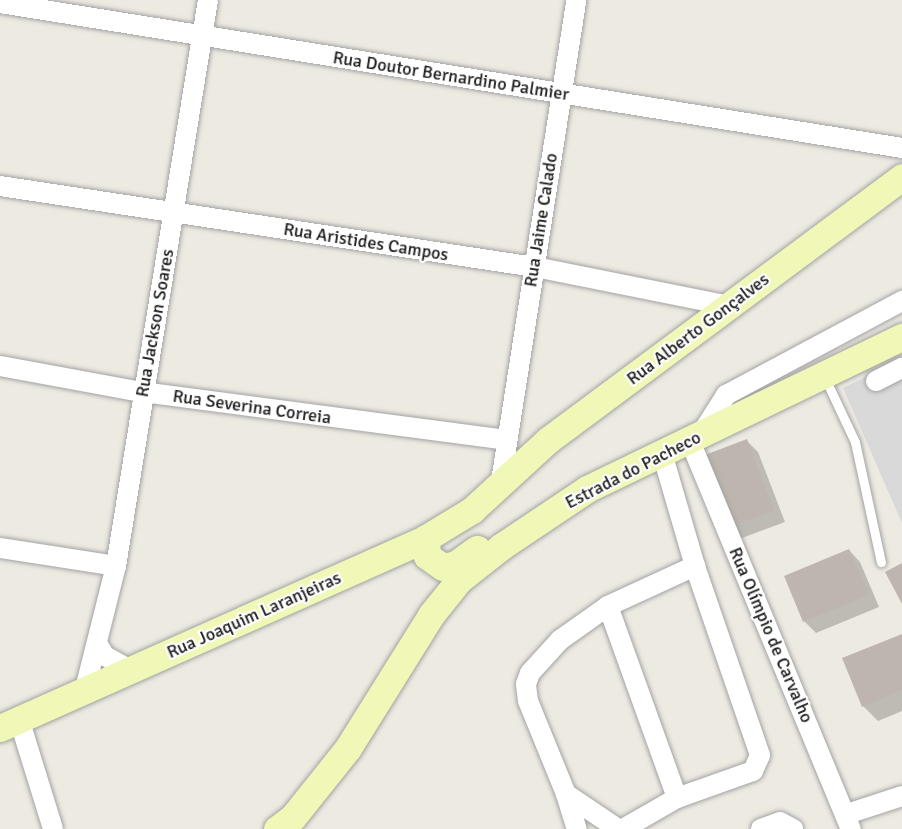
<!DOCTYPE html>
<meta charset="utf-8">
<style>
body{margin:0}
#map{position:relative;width:902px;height:829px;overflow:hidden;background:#edeae2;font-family:Signika,sans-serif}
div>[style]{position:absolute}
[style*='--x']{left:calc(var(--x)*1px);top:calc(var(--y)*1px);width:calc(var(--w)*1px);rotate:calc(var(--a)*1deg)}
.residential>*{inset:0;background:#dad9d9}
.shadow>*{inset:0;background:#0003}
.building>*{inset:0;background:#beb6ae}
.roads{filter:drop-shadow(0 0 2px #a3a3a3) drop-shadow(0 0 2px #a3a3a3)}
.lane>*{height:9px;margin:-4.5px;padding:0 4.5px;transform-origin:4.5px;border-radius:4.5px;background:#fff}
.street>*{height:20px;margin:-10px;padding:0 10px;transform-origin:10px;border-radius:10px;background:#fff}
.secondary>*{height:27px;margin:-13.5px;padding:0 13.5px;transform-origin:13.5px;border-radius:13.5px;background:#f1f7b6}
span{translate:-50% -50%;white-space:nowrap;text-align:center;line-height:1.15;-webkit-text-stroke:4.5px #fff;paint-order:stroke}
.street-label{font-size:18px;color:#1c1c1c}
</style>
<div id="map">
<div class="residential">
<i style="clip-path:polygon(902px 359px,902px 523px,843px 388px)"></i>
</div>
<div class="shadow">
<i style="clip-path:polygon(747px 441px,758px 452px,785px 522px,742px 538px,730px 527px)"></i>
<i style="clip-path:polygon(849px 550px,860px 562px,879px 607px,816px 633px,805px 622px,786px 577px)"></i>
<i style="clip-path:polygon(902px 635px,902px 711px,878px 721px,863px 706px)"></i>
</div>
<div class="building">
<i style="clip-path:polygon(747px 439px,774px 511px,729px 527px,702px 456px)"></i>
<i style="clip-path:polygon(849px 549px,869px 595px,803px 622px,784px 576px)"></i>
<i style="clip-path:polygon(902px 563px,902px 604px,885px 572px)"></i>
<i style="clip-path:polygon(902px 634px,902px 690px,862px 707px,842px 658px)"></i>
</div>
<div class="roads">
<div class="lane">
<i style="--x:824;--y:376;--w:73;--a:64.8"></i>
<i style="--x:855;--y:442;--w:123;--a:77.8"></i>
</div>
<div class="street">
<i style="--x:0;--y:3;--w:914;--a:9.13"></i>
<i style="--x:0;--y:186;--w:541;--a:8.61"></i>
<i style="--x:535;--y:267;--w:199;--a:11.3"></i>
<i style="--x:0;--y:366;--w:144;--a:10.4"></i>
<i style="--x:142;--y:392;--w:367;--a:7.5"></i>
<i style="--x:876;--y:381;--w:29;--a:-27"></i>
<i style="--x:700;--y:436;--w:49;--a:-57.6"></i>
<i style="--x:726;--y:395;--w:200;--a:-28.1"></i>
<i style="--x:690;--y:441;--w:420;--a:67.5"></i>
<i style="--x:500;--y:488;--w:494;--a:-81.1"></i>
<i style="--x:0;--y:548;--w:117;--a:8.8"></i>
<i style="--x:608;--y:606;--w:204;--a:70.2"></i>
<i style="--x:98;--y:645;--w:13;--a:58"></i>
<i style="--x:105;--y:656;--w:29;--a:29"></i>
<i style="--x:85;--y:689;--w:127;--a:-75.9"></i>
<i style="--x:116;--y:566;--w:573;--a:-80.77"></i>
<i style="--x:19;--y:719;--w:115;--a:72.8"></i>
<i style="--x:566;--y:794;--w:37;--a:73"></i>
<i style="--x:847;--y:814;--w:58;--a:-18.1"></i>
<i style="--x:618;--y:829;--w:63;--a:-146.1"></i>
<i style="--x:566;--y:794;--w:100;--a:-112.2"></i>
<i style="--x:528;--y:701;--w:17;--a:-97"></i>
<i style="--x:526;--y:684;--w:12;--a:-70"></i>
<i style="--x:530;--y:673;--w:45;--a:-47.7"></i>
<i style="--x:560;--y:640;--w:59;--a:-35.3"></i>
<i style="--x:608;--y:606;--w:96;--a:-24.7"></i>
<i style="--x:623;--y:829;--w:62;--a:-29.9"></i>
<i style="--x:677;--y:798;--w:81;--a:-19.6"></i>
<i style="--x:753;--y:771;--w:17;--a:-66"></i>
<i style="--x:760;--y:755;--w:200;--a:-109"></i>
<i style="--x:695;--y:566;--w:118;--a:-106.3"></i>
<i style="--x:761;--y:829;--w:20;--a:-20"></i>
<i style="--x:780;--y:822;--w:15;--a:28"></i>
</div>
<div class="secondary">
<i style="--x:426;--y:538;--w:18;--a:87"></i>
<i style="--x:427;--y:556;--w:19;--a:35"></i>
<i style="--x:443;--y:567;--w:13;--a:-13"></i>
<i style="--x:456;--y:564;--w:26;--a:-36"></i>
<i style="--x:0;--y:728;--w:466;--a:-24"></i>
<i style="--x:426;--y:538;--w:54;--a:-31.3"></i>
<i style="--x:472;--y:510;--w:103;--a:-42.6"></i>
<i style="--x:548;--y:440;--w:441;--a:-36.6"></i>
<i style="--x:277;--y:829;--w:20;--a:-37"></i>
<i style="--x:293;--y:817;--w:88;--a:-51.4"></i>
<i style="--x:348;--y:748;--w:157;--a:-58"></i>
<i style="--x:431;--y:615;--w:45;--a:-51.3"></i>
<i style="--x:459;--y:580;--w:55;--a:-38.3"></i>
<i style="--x:502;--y:546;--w:102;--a:-33.8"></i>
<i style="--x:587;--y:489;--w:350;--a:-25.8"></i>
</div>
</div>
<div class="street-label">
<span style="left:451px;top:76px;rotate:9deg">Rua Doutor Bernardino Palmier</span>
<span style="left:541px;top:220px;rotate:-81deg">Rua Jaime Calado</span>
<span style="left:366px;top:242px;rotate:9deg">Rua Aristides Campos</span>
<span style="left:155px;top:323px;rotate:-80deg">Rua Jackson Soares</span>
<span style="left:698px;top:329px;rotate:-37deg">Rua Alberto Gonçalves</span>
<span style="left:252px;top:407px;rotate:8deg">Rua Severina Correia</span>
<span style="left:633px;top:470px;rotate:-27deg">Estrada do Pacheco</span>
<span style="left:254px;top:615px;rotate:-24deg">Rua Joaquim Laranjeiras</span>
<span style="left:771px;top:635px;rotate:67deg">Rua Olímpio de Carvalho</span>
</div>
</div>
